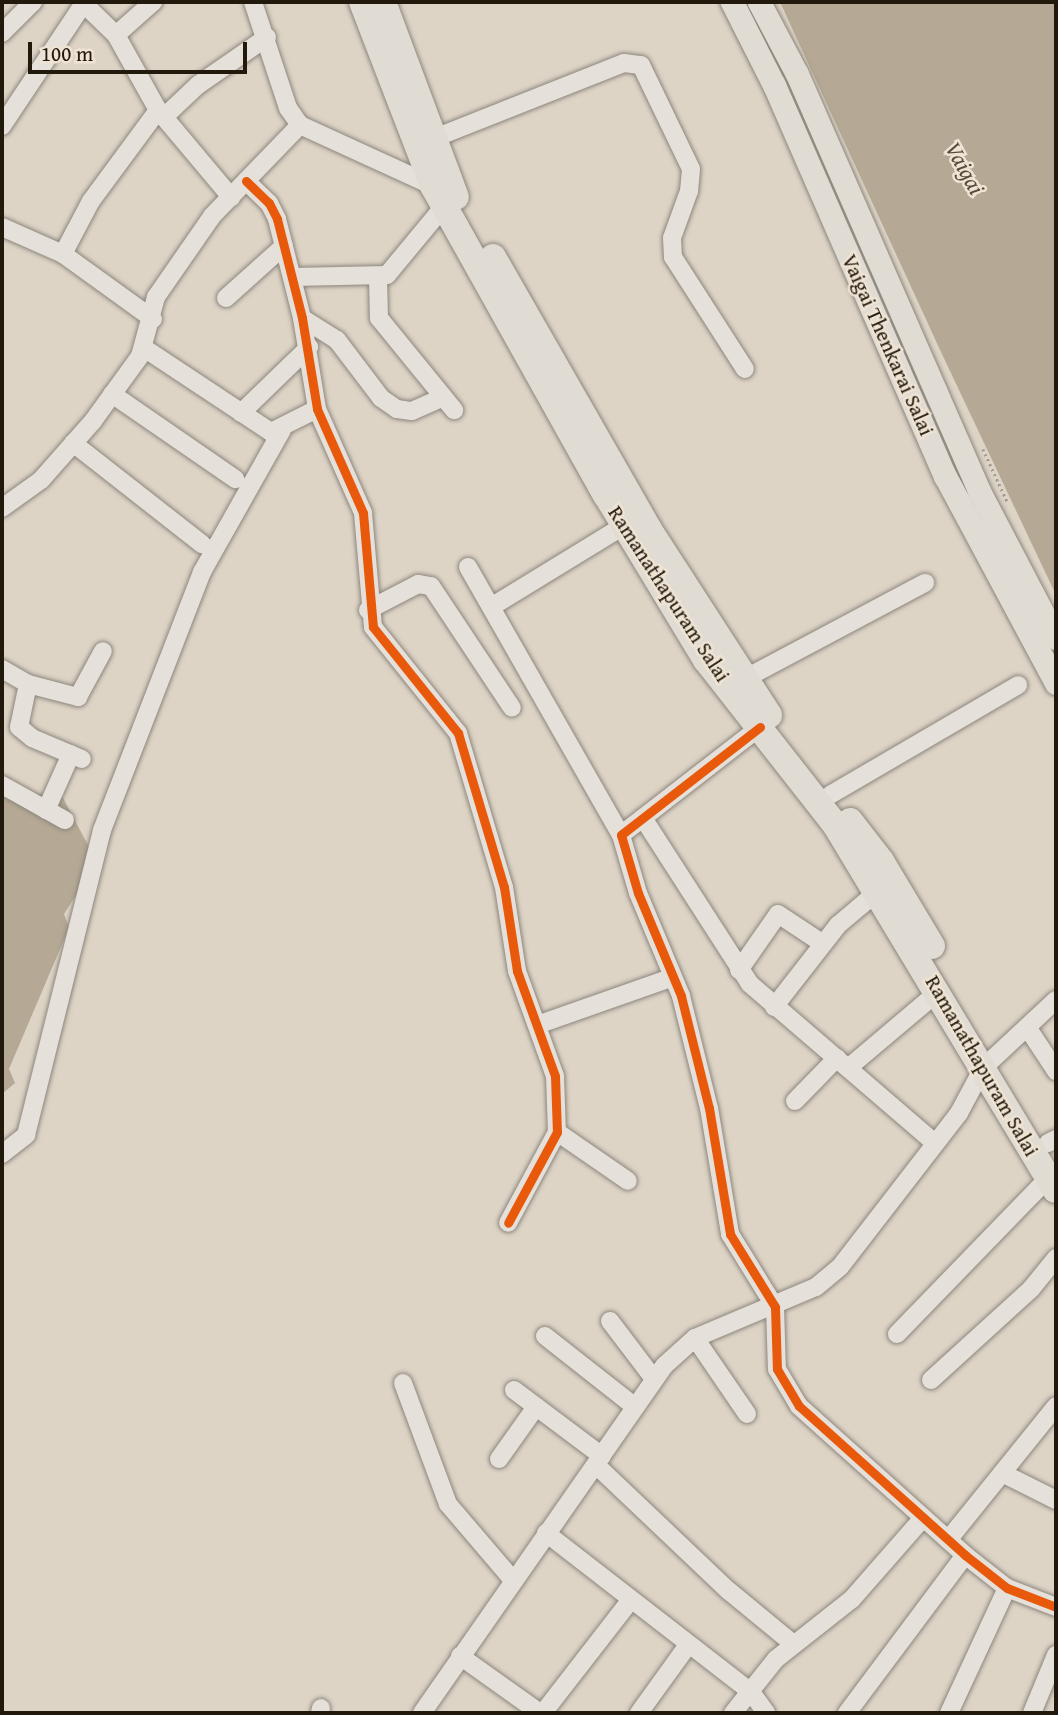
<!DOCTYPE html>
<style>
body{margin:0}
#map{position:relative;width:1058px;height:1715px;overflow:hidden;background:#ddd4c6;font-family:"Gentium Book Plus",serif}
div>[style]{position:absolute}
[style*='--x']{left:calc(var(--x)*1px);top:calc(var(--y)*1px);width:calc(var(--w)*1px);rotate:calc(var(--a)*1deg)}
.water>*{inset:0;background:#b5a995}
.path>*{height:2.5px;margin-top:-1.25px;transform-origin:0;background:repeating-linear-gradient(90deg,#a09b95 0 2px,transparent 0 5.5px)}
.roads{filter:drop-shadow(0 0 2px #8d867d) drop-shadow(0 0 2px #8d867d)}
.minor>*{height:18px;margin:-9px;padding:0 9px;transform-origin:9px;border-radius:9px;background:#e5e0d9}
.major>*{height:23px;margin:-11.5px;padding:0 11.5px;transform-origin:11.5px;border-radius:11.5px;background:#e0dbd3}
.highway>*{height:26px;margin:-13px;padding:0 13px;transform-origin:13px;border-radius:13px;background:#e0dbd3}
.cycleway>*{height:9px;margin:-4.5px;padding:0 4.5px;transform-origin:4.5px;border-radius:4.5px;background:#e8590c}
span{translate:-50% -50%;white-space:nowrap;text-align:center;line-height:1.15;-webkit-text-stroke:5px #efe4d3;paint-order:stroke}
.street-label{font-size:21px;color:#22190d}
.water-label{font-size:23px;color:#564b3b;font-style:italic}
.frame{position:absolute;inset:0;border:4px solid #22190d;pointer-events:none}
.scale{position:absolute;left:28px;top:42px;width:219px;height:32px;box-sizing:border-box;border:4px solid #22190d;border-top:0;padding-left:9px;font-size:21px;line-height:24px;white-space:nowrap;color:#22190d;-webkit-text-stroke:5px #efe4d3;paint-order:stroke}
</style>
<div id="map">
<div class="water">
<i style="clip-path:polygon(780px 2px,1056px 2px,1056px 595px,941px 352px)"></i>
<i style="clip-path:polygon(21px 791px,63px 798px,97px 862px,64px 914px,69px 928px,9px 1069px,15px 1083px,2px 1094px,2px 799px)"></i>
</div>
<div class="path">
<i style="--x:983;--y:449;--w:60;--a:65.2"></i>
</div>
<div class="roads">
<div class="minor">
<i style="--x:82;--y:2;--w:47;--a:44.1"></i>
<i style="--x:116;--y:35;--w:86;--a:60.8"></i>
<i style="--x:158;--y:110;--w:114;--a:50"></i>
<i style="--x:253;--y:2;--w:112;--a:71.7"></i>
<i style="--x:288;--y:108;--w:21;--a:55"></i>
<i style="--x:300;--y:125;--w:146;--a:24.6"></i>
<i style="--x:2;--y:33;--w:44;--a:-45"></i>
<i style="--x:116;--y:35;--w:50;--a:-41.7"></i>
<i style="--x:164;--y:117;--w:47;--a:-43.3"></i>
<i style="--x:198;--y:85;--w:84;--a:-34.8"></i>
<i style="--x:2;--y:126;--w:148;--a:-56.3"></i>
<i style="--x:427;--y:141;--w:212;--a:-21.6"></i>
<i style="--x:624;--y:63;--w:17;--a:7"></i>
<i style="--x:641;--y:65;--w:115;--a:64.3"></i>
<i style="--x:691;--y:169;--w:22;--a:95"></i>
<i style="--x:689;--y:191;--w:50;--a:109.9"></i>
<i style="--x:672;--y:238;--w:19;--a:87"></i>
<i style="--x:673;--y:257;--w:133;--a:57.3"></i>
<i style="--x:246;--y:181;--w:32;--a:44"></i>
<i style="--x:269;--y:203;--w:18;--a:63"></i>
<i style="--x:277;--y:219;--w:102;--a:75.8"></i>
<i style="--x:302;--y:318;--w:92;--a:80.6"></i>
<i style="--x:317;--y:409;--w:114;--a:66.1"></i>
<i style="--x:363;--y:513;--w:114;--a:85"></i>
<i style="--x:373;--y:627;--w:136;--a:51.3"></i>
<i style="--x:458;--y:733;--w:161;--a:73.4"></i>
<i style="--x:504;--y:887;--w:85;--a:81.2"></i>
<i style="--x:517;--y:971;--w:112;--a:70.1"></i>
<i style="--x:555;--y:1076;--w:56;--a:88"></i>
<i style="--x:557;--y:1132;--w:103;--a:118.3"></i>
<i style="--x:2;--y:227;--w:67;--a:23.9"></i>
<i style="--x:63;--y:254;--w:111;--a:35.8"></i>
<i style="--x:63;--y:254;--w:60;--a:-62.2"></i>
<i style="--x:91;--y:201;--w:113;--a:-53.6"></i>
<i style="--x:292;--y:277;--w:95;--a:-1.2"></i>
<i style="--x:387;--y:275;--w:89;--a:-50.4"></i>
<i style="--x:378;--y:278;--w:40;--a:88.6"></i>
<i style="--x:379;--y:318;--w:119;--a:50.8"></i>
<i style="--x:226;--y:298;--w:78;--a:-41.9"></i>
<i style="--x:302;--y:318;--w:41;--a:32.2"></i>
<i style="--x:337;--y:340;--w:73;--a:52.8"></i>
<i style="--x:381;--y:398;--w:19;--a:35"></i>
<i style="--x:397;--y:409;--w:15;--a:8"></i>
<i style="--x:412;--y:411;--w:34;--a:-24"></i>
<i style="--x:144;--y:348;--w:152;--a:33.5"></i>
<i style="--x:271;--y:432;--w:51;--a:-26.6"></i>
<i style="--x:112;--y:394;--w:150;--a:34.6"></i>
<i style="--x:241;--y:413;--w:95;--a:-44.1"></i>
<i style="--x:73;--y:443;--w:164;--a:38.1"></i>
<i style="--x:2;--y:508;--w:48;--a:-35.7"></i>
<i style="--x:41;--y:480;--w:79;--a:-48.6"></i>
<i style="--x:93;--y:421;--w:80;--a:-54.1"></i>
<i style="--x:140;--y:356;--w:61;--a:-74.8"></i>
<i style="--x:156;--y:297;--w:98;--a:-55.3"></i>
<i style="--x:212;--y:216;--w:127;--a:-46"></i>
<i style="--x:468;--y:567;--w:309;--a:60.3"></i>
<i style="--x:491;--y:607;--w:157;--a:-31.5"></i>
<i style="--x:368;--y:610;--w:56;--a:-27.5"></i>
<i style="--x:418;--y:584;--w:13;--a:9"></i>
<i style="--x:431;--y:586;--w:146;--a:56.4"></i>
<i style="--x:2;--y:669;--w:30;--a:30"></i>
<i style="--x:28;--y:684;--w:52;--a:14.6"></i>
<i style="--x:78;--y:697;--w:52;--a:-61.5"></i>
<i style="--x:746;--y:678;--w:203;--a:-28"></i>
<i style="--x:28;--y:684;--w:44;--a:101.8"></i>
<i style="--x:19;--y:727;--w:17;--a:40"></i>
<i style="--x:32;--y:738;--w:54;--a:22.8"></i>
<i style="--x:760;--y:727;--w:176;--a:142.2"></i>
<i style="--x:621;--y:835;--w:60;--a:73.7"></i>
<i style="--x:638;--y:893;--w:112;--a:67.3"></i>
<i style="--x:681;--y:996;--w:115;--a:76"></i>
<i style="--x:709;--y:1108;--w:128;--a:80.5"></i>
<i style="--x:730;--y:1234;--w:86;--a:58.3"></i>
<i style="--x:775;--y:1307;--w:62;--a:88.2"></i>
<i style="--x:777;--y:1369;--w:43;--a:59.3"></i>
<i style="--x:799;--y:1406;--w:223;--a:41.9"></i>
<i style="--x:965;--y:1555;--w:53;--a:38.2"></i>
<i style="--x:1007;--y:1588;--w:53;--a:21.2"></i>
<i style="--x:2;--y:785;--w:72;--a:29.1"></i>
<i style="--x:830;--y:795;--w:218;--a:-30.3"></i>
<i style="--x:46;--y:810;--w:61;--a:-65.9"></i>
<i style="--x:643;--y:818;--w:197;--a:57.2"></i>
<i style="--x:750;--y:984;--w:244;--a:40.7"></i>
<i style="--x:739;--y:970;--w:68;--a:-55.1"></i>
<i style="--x:778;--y:914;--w:53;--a:33.4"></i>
<i style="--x:774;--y:1007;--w:104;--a:-52"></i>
<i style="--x:838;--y:925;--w:51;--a:-40.2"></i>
<i style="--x:537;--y:1025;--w:144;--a:-19.4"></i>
<i style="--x:1027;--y:1027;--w:53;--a:56.6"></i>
<i style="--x:848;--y:1068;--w:119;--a:-40.2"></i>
<i style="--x:795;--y:1101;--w:60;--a:-45.7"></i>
<i style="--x:557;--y:1132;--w:86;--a:34.6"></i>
<i style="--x:1048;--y:1143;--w:9;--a:-27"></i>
<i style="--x:2;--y:1154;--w:31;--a:-38"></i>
<i style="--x:26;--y:1135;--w:314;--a:-76"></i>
<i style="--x:102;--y:830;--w:277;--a:-68.8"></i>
<i style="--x:202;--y:572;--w:163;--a:-60.6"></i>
<i style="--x:610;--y:1321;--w:73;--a:52.8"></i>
<i style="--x:897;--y:1334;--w:217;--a:-45.9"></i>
<i style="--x:545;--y:1336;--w:113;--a:38.2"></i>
<i style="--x:695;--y:1338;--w:92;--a:55.6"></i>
<i style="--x:931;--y:1380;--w:135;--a:-42.3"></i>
<i style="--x:1031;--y:1289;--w:40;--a:-51"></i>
<i style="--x:403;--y:1383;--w:129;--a:69.6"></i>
<i style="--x:448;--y:1504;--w:99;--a:49.5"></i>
<i style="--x:514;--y:1390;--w:110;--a:36.9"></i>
<i style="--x:499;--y:1459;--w:64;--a:-54.6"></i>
<i style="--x:596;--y:1465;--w:183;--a:43.5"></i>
<i style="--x:729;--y:1591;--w:82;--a:39.5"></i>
<i style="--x:1002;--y:1473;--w:60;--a:26.6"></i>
<i style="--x:546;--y:1533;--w:259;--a:37.8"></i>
<i style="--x:751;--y:1692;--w:26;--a:54"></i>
<i style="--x:948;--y:1540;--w:172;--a:-51.1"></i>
<i style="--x:460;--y:1656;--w:98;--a:35.5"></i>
<i style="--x:320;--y:1713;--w:5;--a:-79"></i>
<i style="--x:422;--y:1713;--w:424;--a:-55.1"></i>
<i style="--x:665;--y:1365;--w:40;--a:-42"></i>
<i style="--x:695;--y:1338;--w:131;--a:-22.9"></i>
<i style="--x:816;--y:1287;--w:31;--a:-40"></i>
<i style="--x:840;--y:1267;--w:195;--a:-52.3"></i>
<i style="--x:959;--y:1113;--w:51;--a:-61.9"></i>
<i style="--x:983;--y:1068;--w:100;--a:-43"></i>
<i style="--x:543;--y:1713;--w:140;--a:-52.2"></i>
<i style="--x:639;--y:1713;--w:84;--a:-54.2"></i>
<i style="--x:733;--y:1713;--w:69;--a:-51.5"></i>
<i style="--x:776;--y:1659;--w:97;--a:-38.3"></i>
<i style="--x:852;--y:1599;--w:108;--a:-48.8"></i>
<i style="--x:847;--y:1713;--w:197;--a:-53.2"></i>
<i style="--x:949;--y:1713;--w:138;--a:-65.1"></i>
<i style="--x:1032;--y:1713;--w:63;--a:-67.5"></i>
</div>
<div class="major">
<i style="--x:732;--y:2;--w:93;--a:63.2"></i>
<i style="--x:774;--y:85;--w:427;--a:66.4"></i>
<i style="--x:945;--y:476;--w:235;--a:61.8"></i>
<i style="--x:759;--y:2;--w:81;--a:62.2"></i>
<i style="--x:797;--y:74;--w:455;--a:66.4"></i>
<i style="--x:979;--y:491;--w:166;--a:62.4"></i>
</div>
<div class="highway">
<i style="--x:362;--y:2;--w:197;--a:68.9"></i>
<i style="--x:433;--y:186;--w:354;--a:60.8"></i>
<i style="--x:606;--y:495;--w:193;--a:58.8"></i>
<i style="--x:706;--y:660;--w:211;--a:51.9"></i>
<i style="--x:836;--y:826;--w:425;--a:58.9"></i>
<i style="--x:383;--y:2;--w:208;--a:69.5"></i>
<i style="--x:493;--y:257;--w:312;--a:60.2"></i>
<i style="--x:648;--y:528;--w:223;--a:57.1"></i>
<i style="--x:850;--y:821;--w:51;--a:52.2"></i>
<i style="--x:881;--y:861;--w:99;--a:59"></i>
</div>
</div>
<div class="cycleway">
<i style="--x:246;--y:181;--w:32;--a:44"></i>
<i style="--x:269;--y:203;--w:18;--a:63"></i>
<i style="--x:277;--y:219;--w:102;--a:75.8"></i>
<i style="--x:302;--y:318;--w:92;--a:80.6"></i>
<i style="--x:317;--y:409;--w:114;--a:66.1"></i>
<i style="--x:363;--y:513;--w:114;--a:85"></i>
<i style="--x:373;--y:627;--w:136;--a:51.3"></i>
<i style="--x:458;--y:733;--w:161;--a:73.4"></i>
<i style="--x:504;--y:887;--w:85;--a:81.2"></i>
<i style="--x:517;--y:971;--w:112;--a:70.1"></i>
<i style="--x:555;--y:1076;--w:56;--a:88"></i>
<i style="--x:557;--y:1132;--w:103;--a:118.3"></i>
<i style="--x:760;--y:727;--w:176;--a:142.2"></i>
<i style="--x:621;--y:835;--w:60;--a:73.7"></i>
<i style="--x:638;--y:893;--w:112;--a:67.3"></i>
<i style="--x:681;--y:996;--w:115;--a:76"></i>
<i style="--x:709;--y:1108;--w:128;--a:80.5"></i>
<i style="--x:730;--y:1234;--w:86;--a:58.3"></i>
<i style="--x:775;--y:1307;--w:62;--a:88.2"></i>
<i style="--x:777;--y:1369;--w:43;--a:59.3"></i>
<i style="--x:799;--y:1406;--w:223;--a:41.9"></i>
<i style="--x:965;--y:1555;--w:53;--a:38.2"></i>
<i style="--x:1007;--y:1588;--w:53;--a:21.2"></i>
</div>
<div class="street-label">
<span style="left:888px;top:345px;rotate:66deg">Vaigai Thenkarai Salai</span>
<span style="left:669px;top:594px;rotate:57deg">Ramanathapuram Salai</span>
<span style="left:982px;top:1066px;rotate:60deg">Ramanathapuram Salai</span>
</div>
<div class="water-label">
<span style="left:965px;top:168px;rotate:61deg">Vaigai</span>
</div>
<div class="frame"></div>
<div class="scale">100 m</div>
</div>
